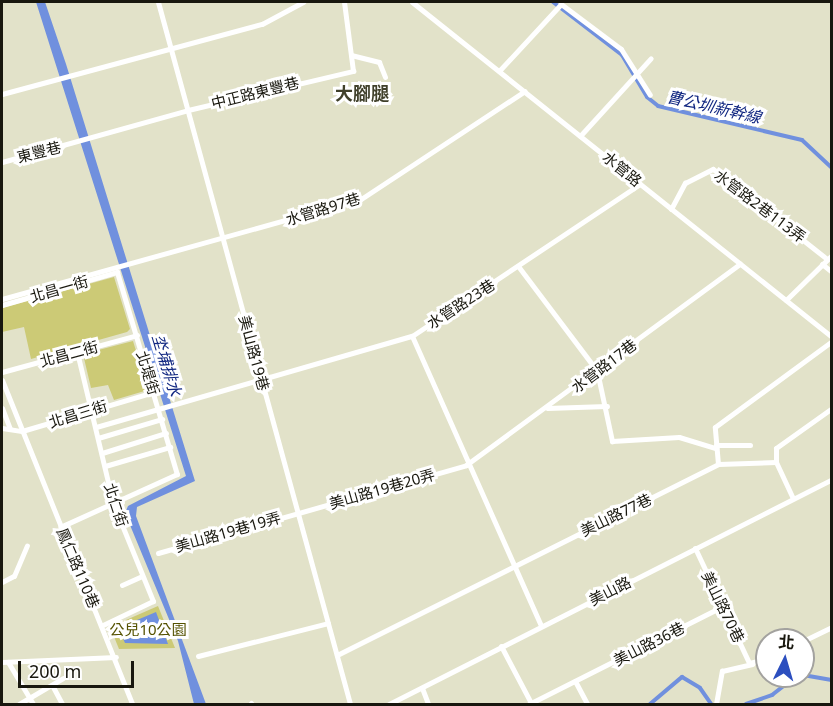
<!DOCTYPE html>
<meta charset="utf-8">
<style>
body{margin:0}
#map{position:relative;width:833px;height:706px;overflow:hidden;background:#e2e2c9;font-family:"Noto Sans","Noto Sans TC",sans-serif}
div>[style]{position:absolute}
[style*='--x']{left:calc(var(--x)*1px);top:calc(var(--y)*1px);width:calc(var(--w)*1px);rotate:calc(var(--a)*1deg)}
.green>*{inset:0;background:#ccca76}
.water>*{inset:0;background:#7090de}
.canal>*{height:4px;margin:-2px;padding:0 2px;transform-origin:2px;border-radius:2px;background:#7090de}
.minor>*{height:5px;margin:-2.5px;padding:0 2.5px;transform-origin:2.5px;border-radius:2.5px;background:#fff}
span{translate:-50% -50%;white-space:nowrap;text-align:center;line-height:1.15;-webkit-text-stroke:6px #fff;paint-order:stroke}
.street-label{font-size:15px;color:#18170e}
.park-label{font-size:15px;color:#555201}
.water-label{font-size:16px;color:#112781;font-style:italic}
.quarter-label{font-size:18px;color:#40402b;font-weight:700}
.frame{position:absolute;inset:0;border:3px solid #18170e;pointer-events:none}
.north{position:absolute;left:755px;top:628px;width:60px;height:60px;box-sizing:border-box;background:#fff;border:2px solid #a3a29f;border-radius:50%;rotate:5deg;font-size:16px;font-weight:700;line-height:24px;text-align:center;color:#18170e}
.north::after{content:'';display:block;margin:auto;width:21px;height:27px;background:#2c4fbf;clip-path:polygon(50% 0,100% 100%,50% 72%,0 100%)}
.scale{position:absolute;left:18px;top:661px;width:116px;height:27px;box-sizing:border-box;border:3px solid #18170e;border-top:0;padding-left:8px;font-size:18px;line-height:21px;white-space:nowrap;color:#18170e;-webkit-text-stroke:4px #fff;paint-order:stroke}
</style>
<div id="map">
<div class="green">
<i style="clip-path:polygon(114px 277px,130px 329px,127px 332px,31px 359px,24px 327px,2px 332px,2px 308px)"></i>
<i style="clip-path:polygon(133px 341px,148px 390px,114px 400px,108px 385px,91px 388px,83px 354px)"></i>
<i style="clip-path:polygon(158px 606px,175px 648px,119px 649px,110px 627px)"></i>
</div>
<div class="water">
<i style="clip-path:polygon(36px 2px,45px 2px,66px 64px,195px 481px,137px 507px,136px 516px,206px 704px,194px 704px,178px 641px,125px 513px,128px 506px,186px 476px)"></i>
<i style="clip-path:polygon(156px 612px,168px 644px,125px 643px,118px 628px)"></i>
</div>
<div class="canal">
<i style="--x:553;--y:2;--w:87;--a:37.5"></i>
<i style="--x:622;--y:55;--w:49;--a:59.2"></i>
<i style="--x:647;--y:97;--w:14;--a:39"></i>
<i style="--x:658;--y:106;--w:148;--a:13.3"></i>
<i style="--x:802;--y:140;--w:41;--a:43"></i>
<i style="--x:803;--y:675;--w:29;--a:10"></i>
<i style="--x:650;--y:704;--w:42;--a:-40.2"></i>
<i style="--x:682;--y:677;--w:21;--a:31"></i>
<i style="--x:700;--y:688;--w:19;--a:55"></i>
<i style="--x:746;--y:704;--w:28;--a:-19"></i>
<i style="--x:772;--y:695;--w:31;--a:-38"></i>
</div>
<div class="minor">
<i style="--x:158;--y:2;--w:728;--a:74.7"></i>
<i style="--x:412;--y:2;--w:537;--a:38.58"></i>
<i style="--x:351;--y:55;--w:29;--a:14"></i>
<i style="--x:379;--y:62;--w:16;--a:68"></i>
<i style="--x:499;--y:71;--w:91;--a:-47.2"></i>
<i style="--x:561;--y:4;--w:75;--a:36.9"></i>
<i style="--x:621;--y:49;--w:54;--a:57.8"></i>
<i style="--x:2;--y:94;--w:269;--a:-15.1"></i>
<i style="--x:262;--y:24;--w:47;--a:-28.2"></i>
<i style="--x:580;--y:136;--w:105;--a:-47.7"></i>
<i style="--x:2;--y:162;--w:193;--a:-15.6"></i>
<i style="--x:188;--y:110;--w:170;--a:-13.3"></i>
<i style="--x:353;--y:71;--w:70;--a:-97.4"></i>
<i style="--x:671;--y:209;--w:30;--a:-62"></i>
<i style="--x:685;--y:183;--w:31;--a:-27"></i>
<i style="--x:713;--y:169;--w:145;--a:38.3"></i>
<i style="--x:822;--y:264;--w:13;--a:39"></i>
<i style="--x:518;--y:266;--w:131;--a:53"></i>
<i style="--x:597;--y:371;--w:72;--a:77.9"></i>
<i style="--x:612;--y:441;--w:67;--a:-3.4"></i>
<i style="--x:679;--y:437;--w:39;--a:17"></i>
<i style="--x:2;--y:299;--w:373;--a:-15.6"></i>
<i style="--x:361;--y:199;--w:196;--a:-33.4"></i>
<i style="--x:786;--y:300;--w:64;--a:-44.4"></i>
<i style="--x:2;--y:305;--w:120;--a:-16"></i>
<i style="--x:117;--y:272;--w:211;--a:73.5"></i>
<i style="--x:177;--y:474;--w:128;--a:155.6"></i>
<i style="--x:412;--y:336;--w:317;--a:66"></i>
<i style="--x:77;--y:352;--w:155;--a:76.6"></i>
<i style="--x:113;--y:503;--w:106;--a:67.8"></i>
<i style="--x:153;--y:601;--w:55;--a:154.4"></i>
<i style="--x:2;--y:372;--w:140;--a:-15.3"></i>
<i style="--x:2;--y:380;--w:349;--a:68.1"></i>
<i style="--x:2;--y:408;--w:22;--a:69"></i>
<i style="--x:547;--y:408;--w:60;--a:-1.9"></i>
<i style="--x:96;--y:427;--w:329;--a:-16.1"></i>
<i style="--x:412;--y:336;--w:274;--a:-33.7"></i>
<i style="--x:2;--y:428;--w:20;--a:9"></i>
<i style="--x:22;--y:431;--w:138;--a:-16.5"></i>
<i style="--x:98;--y:438;--w:67;--a:-16.5"></i>
<i style="--x:716;--y:445;--w:34;--a:0"></i>
<i style="--x:102;--y:453;--w:67;--a:-17.4"></i>
<i style="--x:776;--y:462;--w:14;--a:-90"></i>
<i style="--x:776;--y:448;--w:69;--a:-35.5"></i>
<i style="--x:718;--y:464;--w:58;--a:-2"></i>
<i style="--x:776;--y:462;--w:40;--a:65"></i>
<i style="--x:105;--y:466;--w:68;--a:-16.3"></i>
<i style="--x:695;--y:548;--w:127;--a:64.8"></i>
<i style="--x:749;--y:663;--w:18;--a:-13"></i>
<i style="--x:158;--y:553;--w:320;--a:-15.9"></i>
<i style="--x:466;--y:465;--w:340;--a:-36.3"></i>
<i style="--x:2;--y:582;--w:13;--a:-27"></i>
<i style="--x:14;--y:576;--w:33;--a:-67"></i>
<i style="--x:122;--y:585;--w:22;--a:-24"></i>
<i style="--x:803;--y:641;--w:32;--a:-26"></i>
<i style="--x:501;--y:646;--w:64;--a:62.2"></i>
<i style="--x:337;--y:655;--w:426;--a:-26.6"></i>
<i style="--x:718;--y:464;--w:37;--a:-95"></i>
<i style="--x:715;--y:427;--w:145;--a:-36.3"></i>
<i style="--x:198;--y:656;--w:134;--a:-14.2"></i>
<i style="--x:2;--y:662;--w:114;--a:-2.5"></i>
<i style="--x:8;--y:662;--w:49;--a:59.2"></i>
<i style="--x:575;--y:681;--w:26;--a:62"></i>
<i style="--x:52;--y:685;--w:21;--a:62"></i>
<i style="--x:422;--y:688;--w:17;--a:69"></i>
<i style="--x:251;--y:703;--w:1;--a:45"></i>
<i style="--x:19;--y:704;--w:51;--a:-30.6"></i>
<i style="--x:389;--y:704;--w:497;--a:-26.9"></i>
<i style="--x:529;--y:704;--w:217;--a:-26.8"></i>
<i style="--x:716;--y:704;--w:34;--a:-80"></i>
<i style="--x:722;--y:671;--w:31;--a:-13"></i>
</div>
<div class="street-label">
<span style="left:255px;top:93px;rotate:-14deg">中正路東豐巷</span>
<span style="left:39px;top:152px;rotate:-14deg">東豐巷</span>
<span style="left:622px;top:169px;rotate:39deg">水管路</span>
<span style="left:760px;top:206px;rotate:37deg">水管路2巷113弄</span>
<span style="left:323px;top:209px;rotate:-17deg">水管路97巷</span>
<span style="left:59px;top:289px;rotate:-16deg">北昌一街</span>
<span style="left:461px;top:304px;rotate:-33deg">水管路23巷</span>
<span style="left:254px;top:353px;rotate:75deg">美山路19巷</span>
<span style="left:69px;top:354px;rotate:-15deg">北昌二街</span>
<span style="left:604px;top:366px;rotate:-37deg">水管路17巷</span>
<span style="left:148px;top:373px;rotate:73deg">北堤街</span>
<span style="left:78px;top:414px;rotate:-17deg">北昌三街</span>
<span style="left:382px;top:489px;rotate:-16deg">美山路19巷20弄</span>
<span style="left:116px;top:505px;rotate:72deg">北仁街</span>
<span style="left:616px;top:515px;rotate:-26deg">美山路77巷</span>
<span style="left:228px;top:532px;rotate:-16deg">美山路19巷19弄</span>
<span style="left:78px;top:568px;rotate:67deg">鳳仁路110巷</span>
<span style="left:610px;top:591px;rotate:-27deg">美山路</span>
<span style="left:723px;top:607px;rotate:64deg">美山路70巷</span>
<span style="left:649px;top:644px;rotate:-27deg">美山路36巷</span>
</div>
<div class="park-label">
<span style="left:148px;top:630px">公兒10公園</span>
</div>
<div class="water-label">
<span style="left:714px;top:107px;rotate:13deg">曹公圳新幹線</span>
<span style="left:167px;top:365px;rotate:73deg">坔埔排水</span>
</div>
<div class="quarter-label">
<span style="left:362px;top:93px">大腳腿</span>
</div>
<div class="frame"></div>
<div class="north">北</div>
<div class="scale">200 m</div>
</div>
